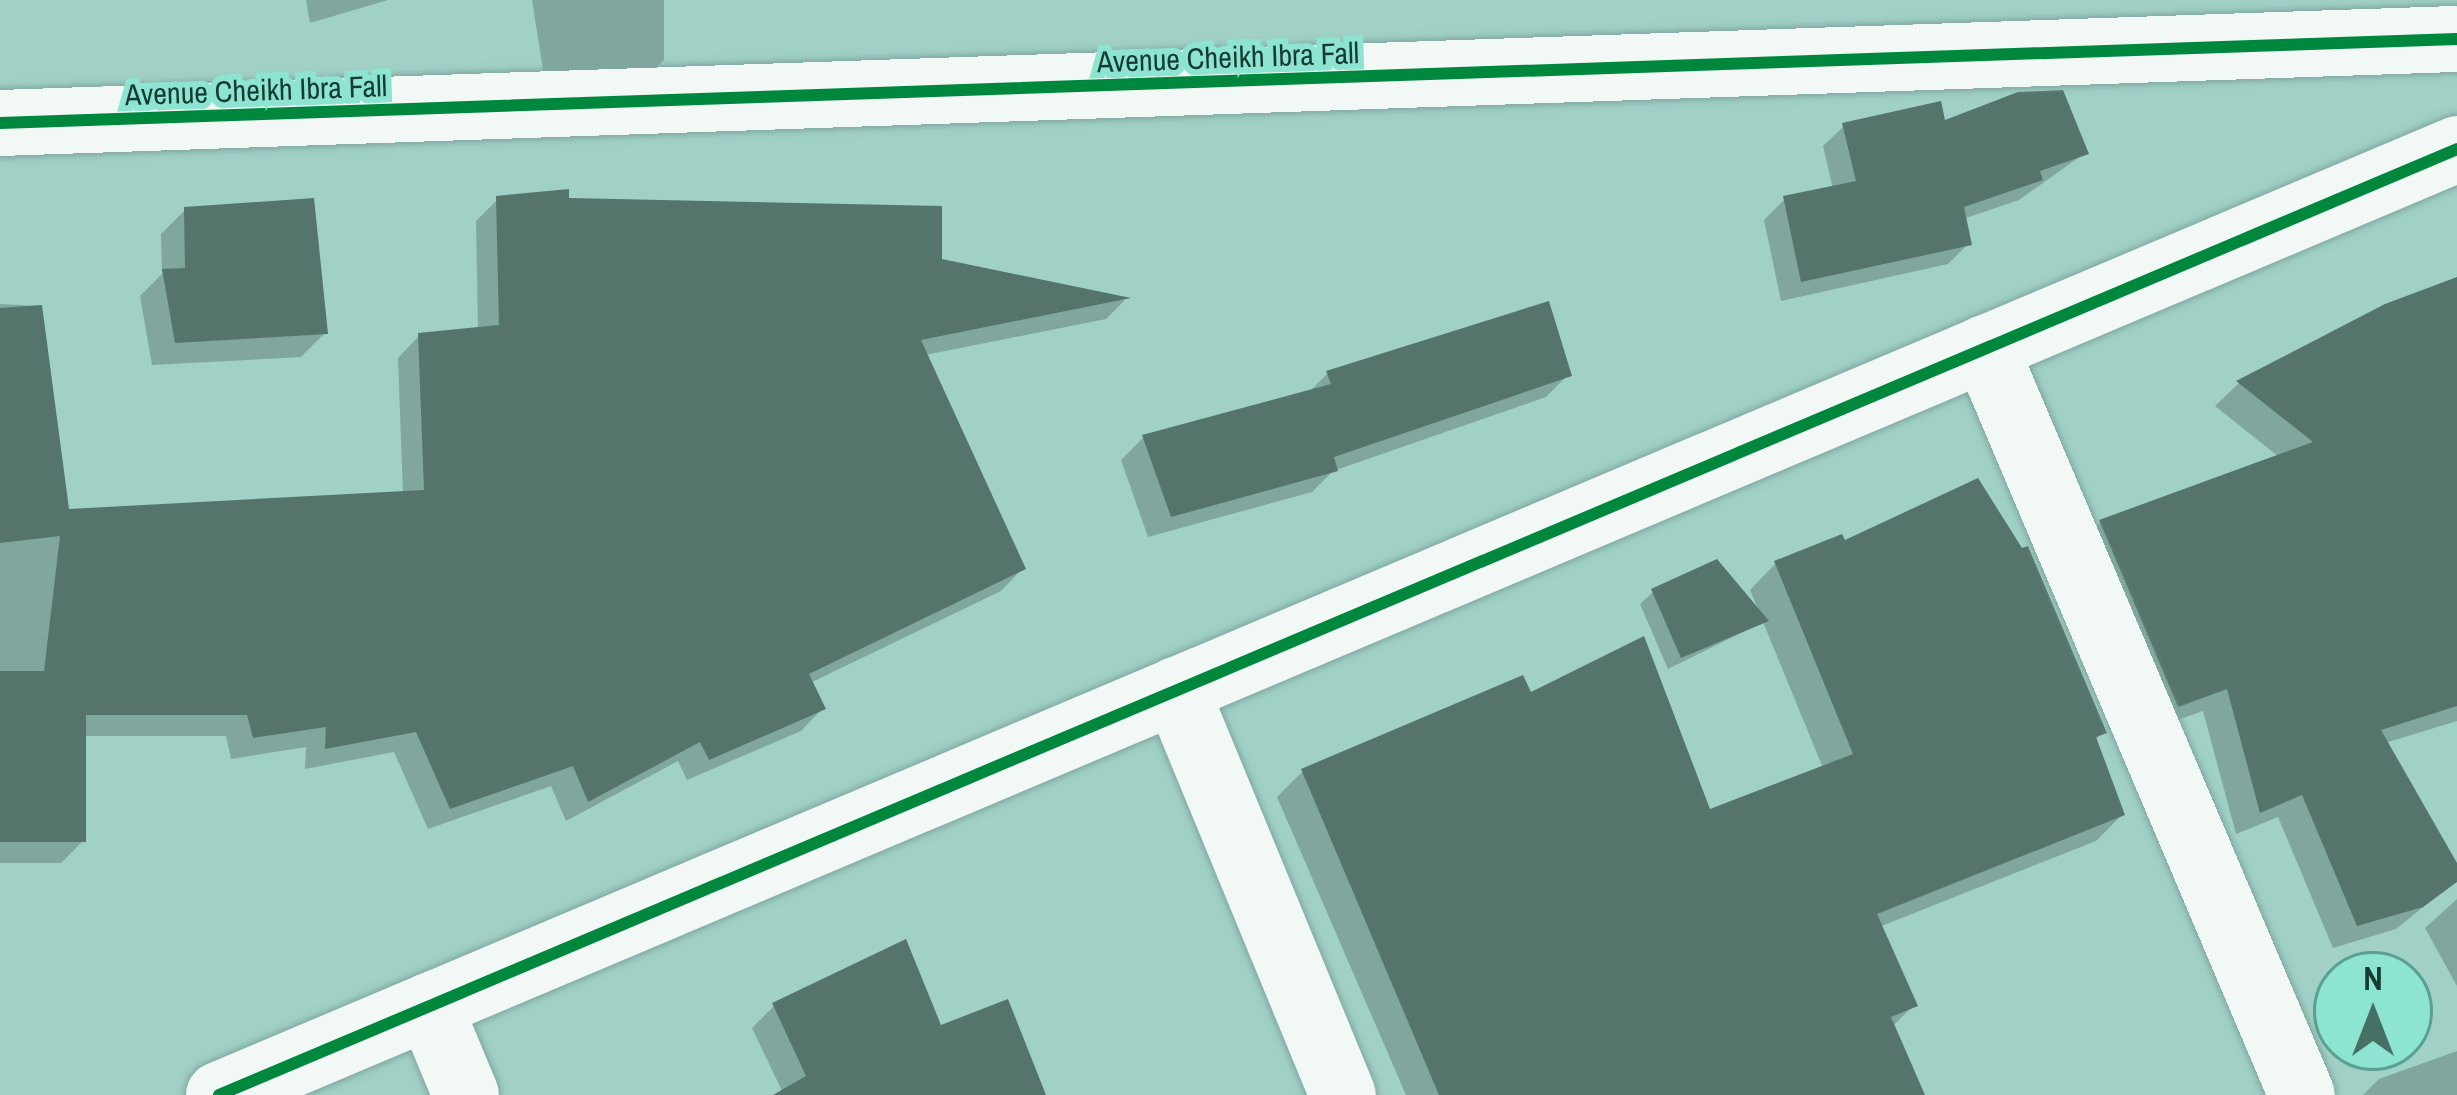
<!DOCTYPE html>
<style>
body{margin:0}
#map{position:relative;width:2457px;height:1095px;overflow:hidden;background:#a0d0c6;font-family:"Archivo Narrow",sans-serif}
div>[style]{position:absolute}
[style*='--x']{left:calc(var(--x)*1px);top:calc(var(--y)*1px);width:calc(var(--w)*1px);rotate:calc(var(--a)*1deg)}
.shadow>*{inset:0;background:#0003}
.building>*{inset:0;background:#55746b}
.roads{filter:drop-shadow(0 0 3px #80a79f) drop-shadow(0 0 3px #80a79f)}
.street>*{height:66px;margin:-33px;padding:0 33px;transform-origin:33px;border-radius:33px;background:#f1f8f6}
.secondary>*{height:66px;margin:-33px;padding:0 33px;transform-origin:33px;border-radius:33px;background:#f1f8f6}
.cycleway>*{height:12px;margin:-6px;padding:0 6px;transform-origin:6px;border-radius:6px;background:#00873e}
span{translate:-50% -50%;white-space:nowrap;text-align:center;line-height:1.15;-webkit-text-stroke:12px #8ce4d1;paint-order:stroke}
.street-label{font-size:30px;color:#153b33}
.north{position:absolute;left:2313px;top:951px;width:120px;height:120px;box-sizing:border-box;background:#8ce4d1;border:3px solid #5ca092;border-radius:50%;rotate:0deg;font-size:33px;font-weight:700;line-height:48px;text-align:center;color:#153b33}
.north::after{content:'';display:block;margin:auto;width:42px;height:54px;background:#466f66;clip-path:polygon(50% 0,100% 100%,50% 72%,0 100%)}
</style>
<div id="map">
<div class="shadow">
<i style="clip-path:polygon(306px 0,388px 0,310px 23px)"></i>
<i style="clip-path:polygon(532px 0,664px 0,664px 60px,647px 77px,545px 82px)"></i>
<i style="clip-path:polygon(1943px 124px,2085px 153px,2019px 200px,1963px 219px,1968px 244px,1948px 264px,1781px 301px,1764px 220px,1785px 199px,1833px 189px,1823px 146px,1844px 126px)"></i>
<i style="clip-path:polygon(498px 199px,566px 201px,1125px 300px,1106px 319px,925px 355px,1022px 569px,1001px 591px,810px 683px,822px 709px,801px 731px,687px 780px,678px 761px,566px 821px,551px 786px,428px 829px,394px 752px,305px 769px,306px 747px,231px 759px,226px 736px,83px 736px,83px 841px,61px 863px,0 863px,0 304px,39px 306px,66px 512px,403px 494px,398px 358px,419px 336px,478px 330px,476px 221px)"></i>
<i style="clip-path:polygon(185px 210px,325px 333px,301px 357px,152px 365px,140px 296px,162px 274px,161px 234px)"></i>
<i style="clip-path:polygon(2457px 280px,2457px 721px,2385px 743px,2457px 880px,2396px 929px,2333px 948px,2278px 817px,2236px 834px,2203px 711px,2154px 728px,2077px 546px,2100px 523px,2279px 457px,2215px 406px,2238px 384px,2386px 306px)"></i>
<i style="clip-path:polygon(1328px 373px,1568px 375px,1546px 397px,1333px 471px,1312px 492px,1148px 537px,1121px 460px,1143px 438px,1308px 393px)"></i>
<i style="clip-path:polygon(1776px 563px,2104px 732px,2094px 741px,2122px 815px,2096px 841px,1879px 927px,1914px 1005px,1892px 1027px,1922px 1095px,1406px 1095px,1277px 797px,1303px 771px,1530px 696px,1709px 812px,1823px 768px,1763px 622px,1668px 669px,1640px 604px,1653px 592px,1759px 611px,1750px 590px)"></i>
<i style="clip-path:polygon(2457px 899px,2457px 986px,2425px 928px)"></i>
<i style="clip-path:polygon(774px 1006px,939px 1028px,1042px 1095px,784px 1095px,752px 1028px)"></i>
<i style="clip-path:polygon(2457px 1051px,2457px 1095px,2363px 1095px,2379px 1079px)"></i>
</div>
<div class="building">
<i style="clip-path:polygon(2063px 90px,2089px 154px,2040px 171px,2043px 180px,1964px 207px,1972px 245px,1801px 282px,1783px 196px,1856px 181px,1842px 123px,1941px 101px,1945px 120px,2018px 92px)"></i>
<i style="clip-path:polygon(569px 189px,569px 198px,942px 206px,942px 259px,1131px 298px,921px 340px,1026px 569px,809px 674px,826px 709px,709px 760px,700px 742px,588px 802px,573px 766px,450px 809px,416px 732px,325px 749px,326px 727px,253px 738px,247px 715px,86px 715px,86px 842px,0 842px,0 671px,44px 671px,60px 536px,0 543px,0 308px,42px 305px,69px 509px,424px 490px,418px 333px,499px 325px,496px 196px)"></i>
<i style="clip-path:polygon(314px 198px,328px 334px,175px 343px,162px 269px,185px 268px,184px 207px)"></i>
<i style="clip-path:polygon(2457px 277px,2457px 706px,2381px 730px,2457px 863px,2457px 882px,2423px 907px,2357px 926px,2302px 795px,2260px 813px,2227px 689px,2178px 707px,2099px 520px,2313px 442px,2236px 381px,2385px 304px)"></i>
<i style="clip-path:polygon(1549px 301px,1572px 376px,1334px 457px,1338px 471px,1171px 517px,1142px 435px,1331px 384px,1326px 371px)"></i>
<i style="clip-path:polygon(1978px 478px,2022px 548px,2028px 546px,2107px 733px,2096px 737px,2125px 815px,1877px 914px,1918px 1006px,1891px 1017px,1925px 1095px,1439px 1095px,1301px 769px,1523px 675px,1531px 692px,1644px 636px,1710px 809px,1853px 754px,1774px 561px,1842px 534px,1845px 540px)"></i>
<i style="clip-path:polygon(1717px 559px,1769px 621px,1681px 658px,1651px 589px)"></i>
<i style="clip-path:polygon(906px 939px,941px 1025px,1008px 999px,1046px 1095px,773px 1095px,806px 1076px,772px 1003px)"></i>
</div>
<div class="roads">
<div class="street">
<i style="--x:0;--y:123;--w:2458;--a:-1.96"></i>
<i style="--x:1985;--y:348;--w:811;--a:67.01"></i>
<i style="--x:1176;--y:690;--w:438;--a:67.6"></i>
<i style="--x:429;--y:1006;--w:96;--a:67.4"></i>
</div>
<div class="secondary">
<i style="--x:219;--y:1095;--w:2430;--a:-22.91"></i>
</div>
</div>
<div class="cycleway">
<i style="--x:0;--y:123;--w:2458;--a:-1.96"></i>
<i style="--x:219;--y:1095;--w:2430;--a:-22.91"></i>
</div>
<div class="street-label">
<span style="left:1228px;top:57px;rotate:-2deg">Avenue Cheikh Ibra Fall</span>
<span style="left:256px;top:90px;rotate:-2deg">Avenue Cheikh Ibra Fall</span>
</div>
<div class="north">N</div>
</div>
